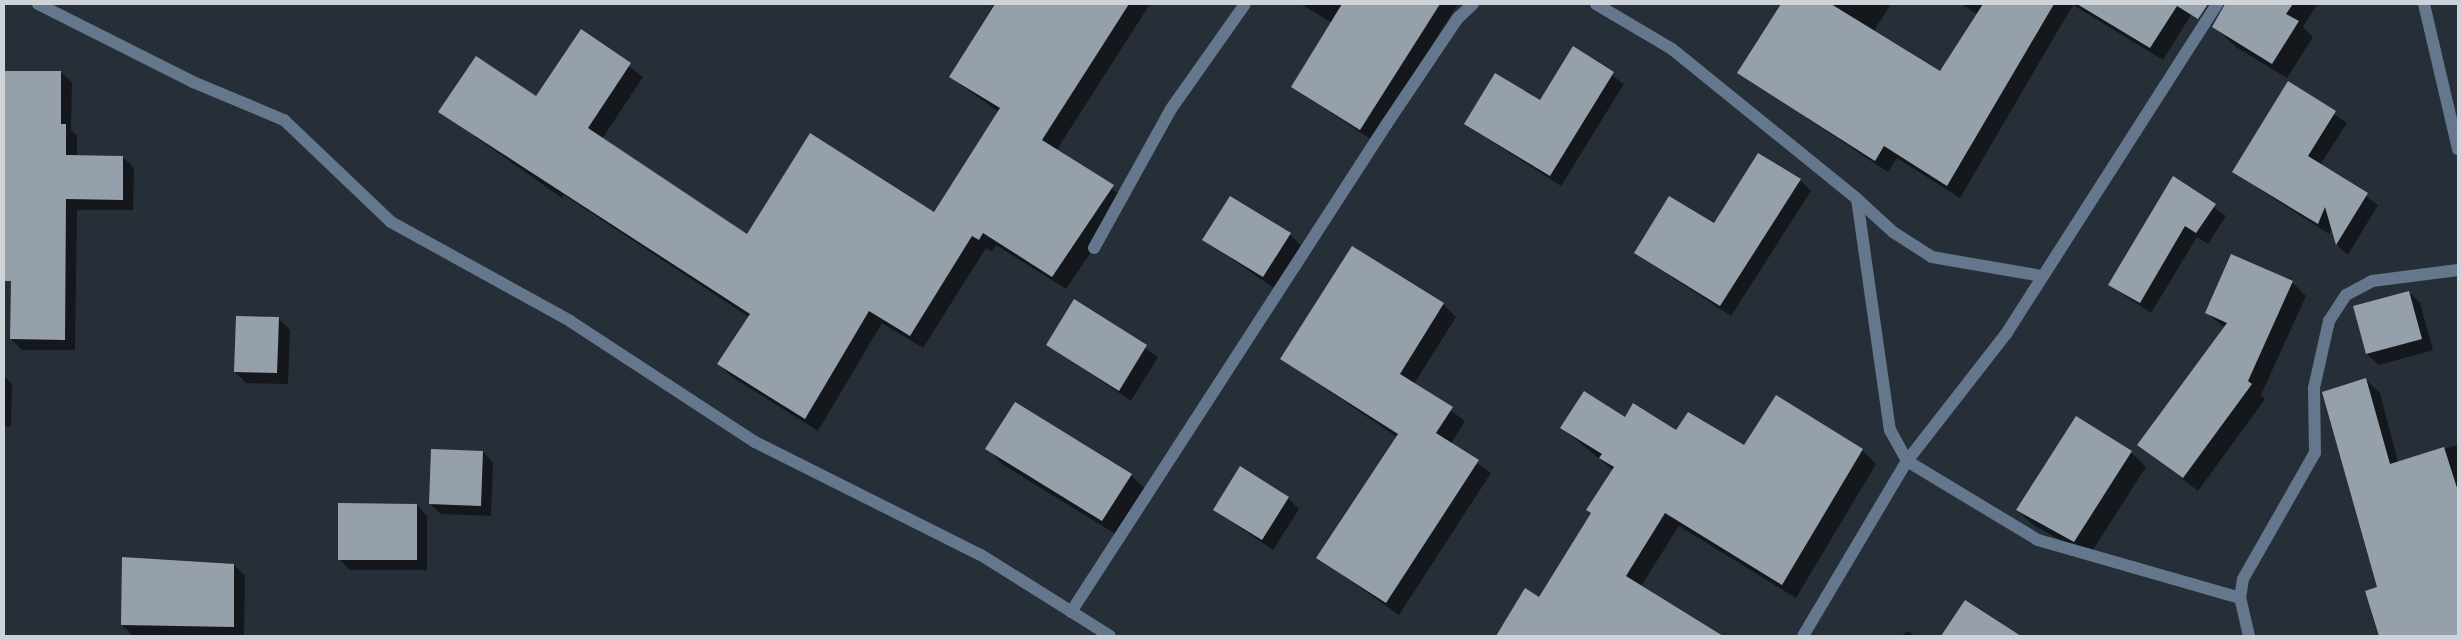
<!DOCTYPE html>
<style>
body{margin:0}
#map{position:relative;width:2462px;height:640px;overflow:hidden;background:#262e37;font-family:"Exo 2",sans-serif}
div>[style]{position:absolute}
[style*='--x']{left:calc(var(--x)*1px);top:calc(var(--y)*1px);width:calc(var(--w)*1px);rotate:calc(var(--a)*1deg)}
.shadow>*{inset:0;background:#0007}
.building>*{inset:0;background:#96a0ab}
.minor>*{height:12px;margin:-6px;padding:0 6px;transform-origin:6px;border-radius:6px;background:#64778d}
span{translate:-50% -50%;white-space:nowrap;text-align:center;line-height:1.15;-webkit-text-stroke:5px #12161a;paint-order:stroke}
.frame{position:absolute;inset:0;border:5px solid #ced3da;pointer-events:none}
</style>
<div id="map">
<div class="shadow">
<i style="clip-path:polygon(994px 4px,1150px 4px,1056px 151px,1127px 199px,1066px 289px,996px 245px,992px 252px,986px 248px,923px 348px,882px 323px,818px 431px,732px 377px,719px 364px,749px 317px,564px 195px,562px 198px,440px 112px,536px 98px,581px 31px,643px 77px,602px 139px,748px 236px,934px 213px,999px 112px,950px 77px)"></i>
<i style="clip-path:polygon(1301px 4px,1458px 4px,1372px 140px,1292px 87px,1332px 23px)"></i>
<i style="clip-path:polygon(1782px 4px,1891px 4px,1874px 31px,1940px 72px,1977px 14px,1961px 4px,2179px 4px,2191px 15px,2163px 60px,2073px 5px,1960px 198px,1897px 158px,1888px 172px,1739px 73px)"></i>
<i style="clip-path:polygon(2238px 4px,2317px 4px,2303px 27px,2313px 37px,2287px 78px,2236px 47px,2220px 32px)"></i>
<i style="clip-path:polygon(1573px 48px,1624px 84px,1561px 186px,1465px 124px,1540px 101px)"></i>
<i style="clip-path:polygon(61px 72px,72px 83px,71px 130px,77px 136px,77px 157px,123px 157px,134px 168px,133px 210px,77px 210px,75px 350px,22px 350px,11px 339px,14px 200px,4px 200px,4px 73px)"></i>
<i style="clip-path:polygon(2288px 83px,2347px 123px,2320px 165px,2378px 205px,2348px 255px,2337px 245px,2332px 228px,2329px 234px,2233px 172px)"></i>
<i style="clip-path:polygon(2173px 178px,2226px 216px,2208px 244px,2197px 237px,2151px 313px,2109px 285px)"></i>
<i style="clip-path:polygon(1800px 180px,1811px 191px,1731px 316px,1635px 253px,1714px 225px)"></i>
<i style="clip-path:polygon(1290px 234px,1301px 246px,1274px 288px,1204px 240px)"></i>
<i style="clip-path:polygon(2292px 282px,2306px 296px,2261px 395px,2265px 399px,2198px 491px,2139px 445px,2225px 328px,2207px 313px)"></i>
<i style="clip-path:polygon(2409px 292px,2420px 303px,2433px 350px,2379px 365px,2367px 354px,2354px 307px)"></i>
<i style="clip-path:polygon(1075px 301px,1158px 357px,1131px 401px,1048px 345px)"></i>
<i style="clip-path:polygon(1443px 304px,1456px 317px,1414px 384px,1465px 421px,1451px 444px,1491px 473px,1399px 615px,1318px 558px,1397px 437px,1282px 359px)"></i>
<i style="clip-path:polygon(278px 318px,290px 330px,288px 384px,246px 383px,235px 372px)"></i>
<i style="clip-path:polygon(4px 376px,12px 384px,11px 427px,4px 427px)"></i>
<i style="clip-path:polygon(2366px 380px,2380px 393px,2398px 462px,2458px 445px,2458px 636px,2380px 636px,2367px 592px,2379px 588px)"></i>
<i style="clip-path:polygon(1625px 419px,1744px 447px,1862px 450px,1876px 464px,1796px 598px,1679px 526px,1641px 586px,1721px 636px,1497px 636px,1526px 590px,1539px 598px,1592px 514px,1588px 510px,1613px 470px,1562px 428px)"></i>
<i style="clip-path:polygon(987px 448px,1131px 475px,1146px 490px,1117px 535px,1002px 464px)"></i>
<i style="clip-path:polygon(483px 452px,493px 463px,491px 516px,441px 514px,430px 504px)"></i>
<i style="clip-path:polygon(2131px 452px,2146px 467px,2089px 556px,2033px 525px,2017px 510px)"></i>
<i style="clip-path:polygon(1288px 498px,1299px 509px,1273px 550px,1214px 510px)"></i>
<i style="clip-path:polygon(417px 505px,427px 516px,427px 570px,350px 570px,339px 559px)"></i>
<i style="clip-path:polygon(234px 565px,245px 576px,244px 636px,133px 636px,122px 625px)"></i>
<i style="clip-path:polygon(1966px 602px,2021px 636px,1943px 636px)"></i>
<i style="clip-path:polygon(1907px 631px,1916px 636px,1903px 636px)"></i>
</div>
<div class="building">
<i style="clip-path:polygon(995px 4px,1129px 4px,1042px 140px,1114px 185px,1052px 277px,983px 233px,979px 240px,972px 236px,910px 336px,869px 311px,805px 419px,717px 364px,750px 314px,438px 112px,476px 56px,536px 96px,581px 29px,631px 63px,588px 128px,747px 234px,810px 133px,934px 212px,1000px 108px,949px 77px)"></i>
<i style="clip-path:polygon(1342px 4px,1440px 4px,1360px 130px,1291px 87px)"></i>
<i style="clip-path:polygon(1781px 4px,1831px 4px,1940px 71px,1983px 4px,2054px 4px,1947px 186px,1884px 146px,1875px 161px,1737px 73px)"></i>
<i style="clip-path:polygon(2077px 4px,2208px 4px,2198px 19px,2177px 6px,2150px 48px)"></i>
<i style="clip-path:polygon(2225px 4px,2293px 4px,2286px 14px,2299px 21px,2272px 64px,2212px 27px)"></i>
<i style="clip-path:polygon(1573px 46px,1614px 72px,1550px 176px,1464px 124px,1495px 73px,1540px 100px)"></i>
<i style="clip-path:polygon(4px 71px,61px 71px,61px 124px,66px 124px,66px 155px,123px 156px,123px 200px,66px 199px,65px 340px,10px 339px,11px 281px,4px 281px)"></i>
<i style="clip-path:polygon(2288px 81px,2336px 111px,2308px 156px,2368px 193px,2336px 245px,2325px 207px,2318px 224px,2232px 172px)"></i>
<i style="clip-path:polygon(1758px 153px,1801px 179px,1720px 306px,1634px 253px,1669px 196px,1714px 223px)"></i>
<i style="clip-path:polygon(2173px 176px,2216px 204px,2196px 233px,2185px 226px,2140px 303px,2108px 285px)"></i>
<i style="clip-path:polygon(1230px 196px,1291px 233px,1263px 277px,1202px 240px)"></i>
<i style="clip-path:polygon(1352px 246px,1444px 303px,1400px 374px,1453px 407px,1436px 433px,1479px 460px,1386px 603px,1316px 558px,1398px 434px,1280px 359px)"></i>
<i style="clip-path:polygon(2231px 254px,2293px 281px,2248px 381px,2252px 384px,2183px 478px,2137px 445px,2227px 323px,2205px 313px)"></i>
<i style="clip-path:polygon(2409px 291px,2422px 339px,2366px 354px,2353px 306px)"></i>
<i style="clip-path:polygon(1074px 299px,1147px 345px,1119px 391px,1046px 345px)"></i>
<i style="clip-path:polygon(236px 316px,279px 317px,277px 373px,234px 372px)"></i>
<i style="clip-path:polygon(2366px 378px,2390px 464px,2444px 447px,2458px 491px,2458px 636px,2379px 636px,2365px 591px,2377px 587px,2322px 392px)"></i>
<i style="clip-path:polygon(1584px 391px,1625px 417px,1633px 403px,1676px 430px,1688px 412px,1744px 445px,1776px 395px,1863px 449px,1782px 585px,1665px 513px,1626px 576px,1723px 636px,1496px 636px,1525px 588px,1539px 597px,1591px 513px,1586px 510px,1614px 467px,1599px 458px,1602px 454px,1560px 428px)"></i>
<i style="clip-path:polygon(1015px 402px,1132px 474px,1102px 521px,985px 449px)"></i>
<i style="clip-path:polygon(2076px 416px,2132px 451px,2074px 542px,2016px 510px)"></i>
<i style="clip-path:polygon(431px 449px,483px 451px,481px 506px,429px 504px)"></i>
<i style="clip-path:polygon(1240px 466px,1289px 497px,1262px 540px,1213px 510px)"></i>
<i style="clip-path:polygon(338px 503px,417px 504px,417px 560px,338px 560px)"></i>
<i style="clip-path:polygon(122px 557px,234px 564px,234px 627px,121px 625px)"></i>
<i style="clip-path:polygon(1965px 600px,2021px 636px,1941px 636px)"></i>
</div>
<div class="minor">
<i style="--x:38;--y:4;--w:174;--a:26.7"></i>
<i style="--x:193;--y:82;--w:99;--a:22.7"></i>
<i style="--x:284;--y:120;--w:148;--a:43.6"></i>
<i style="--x:391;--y:222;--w:205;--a:28.9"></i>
<i style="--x:570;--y:321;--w:221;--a:33.2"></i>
<i style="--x:755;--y:442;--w:253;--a:26.6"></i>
<i style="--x:981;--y:555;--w:152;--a:32.1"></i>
<i style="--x:1596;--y:4;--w:88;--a:30.6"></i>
<i style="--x:1672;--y:49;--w:238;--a:39"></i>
<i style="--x:1857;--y:199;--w:233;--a:81.9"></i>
<i style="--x:1890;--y:430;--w:35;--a:61"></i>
<i style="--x:1907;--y:461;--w:153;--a:31.1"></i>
<i style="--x:2038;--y:540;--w:210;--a:16"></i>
<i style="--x:2424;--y:4;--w:149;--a:76.8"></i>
<i style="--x:1857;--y:199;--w:49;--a:42.5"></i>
<i style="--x:1893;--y:232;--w:46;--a:32.7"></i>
<i style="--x:1932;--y:257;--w:112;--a:9.8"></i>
<i style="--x:1094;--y:248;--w:159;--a:-61"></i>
<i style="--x:1171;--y:109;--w:128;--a:-54.8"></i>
<i style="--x:1071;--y:612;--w:580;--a:-57.1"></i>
<i style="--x:1386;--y:125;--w:129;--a:-56.1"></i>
<i style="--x:1458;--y:18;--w:21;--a:-43"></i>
<i style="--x:1803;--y:636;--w:204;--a:-59.3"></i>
<i style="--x:1907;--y:461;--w:161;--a:-52.1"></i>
<i style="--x:2006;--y:334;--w:392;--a:-57.4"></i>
<i style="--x:2249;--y:636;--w:39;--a:-103"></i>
<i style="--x:2240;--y:598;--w:19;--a:-81"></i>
<i style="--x:2243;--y:579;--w:145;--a:-60.3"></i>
<i style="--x:2315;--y:453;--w:65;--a:-90.9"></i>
<i style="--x:2314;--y:388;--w:69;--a:-77.4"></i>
<i style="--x:2329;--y:321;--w:31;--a:-57"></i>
<i style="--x:2346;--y:295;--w:30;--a:-28"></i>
<i style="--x:2372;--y:281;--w:87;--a:-7.3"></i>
</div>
<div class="frame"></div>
</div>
